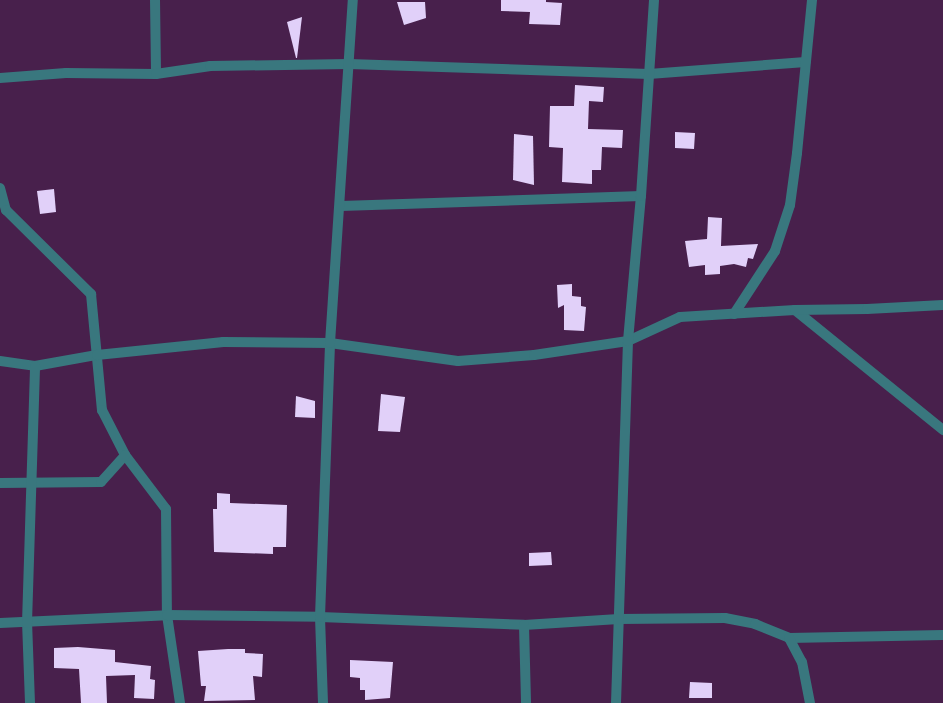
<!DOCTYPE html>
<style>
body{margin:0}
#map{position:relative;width:943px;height:703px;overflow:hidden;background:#48204c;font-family:Raleway,sans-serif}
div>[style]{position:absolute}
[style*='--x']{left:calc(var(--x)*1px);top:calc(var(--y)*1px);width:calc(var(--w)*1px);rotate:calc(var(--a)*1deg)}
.building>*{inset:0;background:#e1d0f9}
.minor>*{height:10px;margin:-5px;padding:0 5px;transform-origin:5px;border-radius:5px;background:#39777e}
span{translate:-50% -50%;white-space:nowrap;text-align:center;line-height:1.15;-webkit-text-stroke:4px #48204c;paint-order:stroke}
</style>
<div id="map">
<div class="building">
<i style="clip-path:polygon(501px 0,546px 0,546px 2px,562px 3px,560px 25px,529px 24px,530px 12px,501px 11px)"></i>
<i style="clip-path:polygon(397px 2px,425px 2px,426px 18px,404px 25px)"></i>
<i style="clip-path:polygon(302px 17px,297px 58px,296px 58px,287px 22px)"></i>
<i style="clip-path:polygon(575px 85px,604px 87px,603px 102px,589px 101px,588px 129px,623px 130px,622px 148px,602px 147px,601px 170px,592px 170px,592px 184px,562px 182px,563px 148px,549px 147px,550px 106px,574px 106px)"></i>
<i style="clip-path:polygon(675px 132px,695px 133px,694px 149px,675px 148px)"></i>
<i style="clip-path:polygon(514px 134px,533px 136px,534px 185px,513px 180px)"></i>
<i style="clip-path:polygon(54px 189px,56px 212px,40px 214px,37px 191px)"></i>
<i style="clip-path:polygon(708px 217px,722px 218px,721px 246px,758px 244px,753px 259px,748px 258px,746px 267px,734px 264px,720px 266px,720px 274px,705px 275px,705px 265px,689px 267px,685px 241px,707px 239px)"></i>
<i style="clip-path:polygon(572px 284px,572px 296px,581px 297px,581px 306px,586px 307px,584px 331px,564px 330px,564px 305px,558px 308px,557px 285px)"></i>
<i style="clip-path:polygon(381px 394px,405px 397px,400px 432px,378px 431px)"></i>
<i style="clip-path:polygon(296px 396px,315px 401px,315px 418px,295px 417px)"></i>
<i style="clip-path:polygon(217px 493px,230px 494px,230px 503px,287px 505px,286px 547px,273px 547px,273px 554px,214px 552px,213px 509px,217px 509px)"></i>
<i style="clip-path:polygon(551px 552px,552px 565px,529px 566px,529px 553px)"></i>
<i style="clip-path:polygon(78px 647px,115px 650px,115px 662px,151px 666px,150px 679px,155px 680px,154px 699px,134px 698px,135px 675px,106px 676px,107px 703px,81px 703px,79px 669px,54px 668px,54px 648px)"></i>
<i style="clip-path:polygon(228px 649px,245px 649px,245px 653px,263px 654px,262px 677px,253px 676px,255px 700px,204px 701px,206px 686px,201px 686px,198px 651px)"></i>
<i style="clip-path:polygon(350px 660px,393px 662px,390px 698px,365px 700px,365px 690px,360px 690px,360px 678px,350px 677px)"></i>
<i style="clip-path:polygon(690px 682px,712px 683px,712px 698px,689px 698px)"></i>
</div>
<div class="minor">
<i style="--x:155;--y:0;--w:74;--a:89.2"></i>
<i style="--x:0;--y:78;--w:66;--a:-4.3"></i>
<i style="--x:66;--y:73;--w:90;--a:0.6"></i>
<i style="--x:156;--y:74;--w:55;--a:-8.4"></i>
<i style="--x:210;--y:66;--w:139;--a:-0.8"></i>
<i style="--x:349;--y:64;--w:300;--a:1.9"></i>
<i style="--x:649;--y:74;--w:157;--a:-4.4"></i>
<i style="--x:0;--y:188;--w:23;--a:75"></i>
<i style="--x:6;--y:210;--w:120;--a:44.7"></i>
<i style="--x:91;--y:294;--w:117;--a:84.6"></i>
<i style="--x:102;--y:410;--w:51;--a:62.9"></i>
<i style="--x:125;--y:455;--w:68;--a:52.8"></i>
<i style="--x:166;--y:509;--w:106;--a:89.5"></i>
<i style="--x:167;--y:615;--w:89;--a:81.6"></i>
<i style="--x:341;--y:206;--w:300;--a:-1.9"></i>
<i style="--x:795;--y:310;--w:191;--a:39"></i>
<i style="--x:734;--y:314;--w:75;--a:-56.9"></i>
<i style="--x:775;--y:251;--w:48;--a:-71.9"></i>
<i style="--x:790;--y:205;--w:52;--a:-82.3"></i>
<i style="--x:797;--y:153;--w:154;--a:-84.4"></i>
<i style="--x:0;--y:361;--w:35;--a:8"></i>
<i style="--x:35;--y:366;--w:63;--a:-10.1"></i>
<i style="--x:97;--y:355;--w:127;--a:-5.9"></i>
<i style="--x:223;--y:342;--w:107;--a:0.5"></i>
<i style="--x:330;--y:343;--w:129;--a:8"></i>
<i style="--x:458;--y:361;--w:76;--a:-4.5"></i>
<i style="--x:534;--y:355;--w:95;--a:-8.5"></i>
<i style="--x:628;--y:341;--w:57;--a:-24.8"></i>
<i style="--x:680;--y:317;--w:115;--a:-3.5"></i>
<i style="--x:795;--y:310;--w:72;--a:-0.8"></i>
<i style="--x:867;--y:309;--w:76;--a:-3"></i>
<i style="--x:0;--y:483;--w:101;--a:-0.6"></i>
<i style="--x:101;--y:482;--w:36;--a:-48"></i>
<i style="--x:0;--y:623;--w:167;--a:-2.7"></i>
<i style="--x:167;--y:615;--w:153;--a:0.7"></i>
<i style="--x:320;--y:617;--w:204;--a:2.2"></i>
<i style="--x:524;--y:625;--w:95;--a:-3.6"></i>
<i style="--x:619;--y:619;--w:106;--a:-0.5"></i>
<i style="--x:725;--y:618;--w:31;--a:11"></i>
<i style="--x:755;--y:624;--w:37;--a:22"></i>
<i style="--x:789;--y:638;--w:154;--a:-1.1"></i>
<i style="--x:524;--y:625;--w:78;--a:88.5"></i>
<i style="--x:789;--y:638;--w:27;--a:62"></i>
<i style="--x:802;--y:662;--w:42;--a:79"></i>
<i style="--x:30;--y:703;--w:80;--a:-92.1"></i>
<i style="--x:27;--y:623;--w:257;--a:-88.2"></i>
<i style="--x:323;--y:703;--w:86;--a:-92"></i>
<i style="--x:320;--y:617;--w:274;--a:-87.9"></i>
<i style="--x:330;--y:343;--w:344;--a:-86.2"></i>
<i style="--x:616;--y:703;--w:362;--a:-88.1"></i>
<i style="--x:628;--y:341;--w:146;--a:-84.9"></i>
<i style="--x:641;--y:196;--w:196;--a:-86.2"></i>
</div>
</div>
